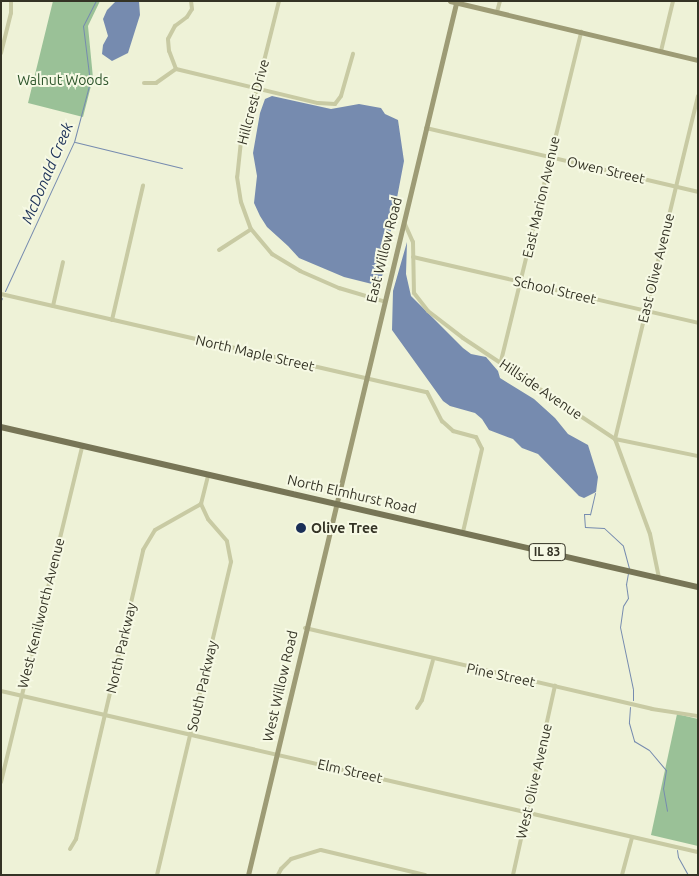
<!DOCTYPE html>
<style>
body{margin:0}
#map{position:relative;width:699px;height:876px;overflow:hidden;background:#eef2d7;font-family:Ubuntu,sans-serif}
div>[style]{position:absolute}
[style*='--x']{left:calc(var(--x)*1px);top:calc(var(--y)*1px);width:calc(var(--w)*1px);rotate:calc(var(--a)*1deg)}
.green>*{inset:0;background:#9ac197}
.water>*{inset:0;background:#768baf}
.stream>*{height:1px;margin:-0.5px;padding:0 0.5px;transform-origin:0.5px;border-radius:0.5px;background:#768baf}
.street>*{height:4px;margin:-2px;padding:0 2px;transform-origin:2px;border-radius:2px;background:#c8caa3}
.secondary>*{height:5px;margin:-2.5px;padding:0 2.5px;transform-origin:2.5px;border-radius:2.5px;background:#9d9b75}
.primary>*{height:5.5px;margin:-2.75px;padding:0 2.75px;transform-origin:2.75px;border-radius:2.75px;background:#777556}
.dots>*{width:14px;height:14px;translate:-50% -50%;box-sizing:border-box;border:2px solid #f6f9e4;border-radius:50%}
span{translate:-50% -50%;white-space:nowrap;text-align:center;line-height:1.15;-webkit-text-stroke:4px #f6f9e4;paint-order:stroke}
.shield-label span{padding:1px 4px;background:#f6f9e4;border:1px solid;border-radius:4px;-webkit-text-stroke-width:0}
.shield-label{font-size:12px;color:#343325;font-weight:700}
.park-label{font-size:14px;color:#2b5329}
.street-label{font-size:14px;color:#343325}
.poi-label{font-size:14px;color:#343325;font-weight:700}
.left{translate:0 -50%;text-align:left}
.water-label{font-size:15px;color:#1a2f57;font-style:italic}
.frame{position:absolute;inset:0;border:2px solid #343325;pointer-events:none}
</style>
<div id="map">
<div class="green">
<i style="clip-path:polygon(53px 1px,100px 1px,88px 26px,93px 78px,83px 117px,28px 103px)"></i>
<i style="clip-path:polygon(677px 714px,698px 719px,698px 846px,651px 835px)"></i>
</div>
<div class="water">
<i style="clip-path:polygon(116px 1px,139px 1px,140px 15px,128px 53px,112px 61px,102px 54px,103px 45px,108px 36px,103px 19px,107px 10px)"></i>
<i style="clip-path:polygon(272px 96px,331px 109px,359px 104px,381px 108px,385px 114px,398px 120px,404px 161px,382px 277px,376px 285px,344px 277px,299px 258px,288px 246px,267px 227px,260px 216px,254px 203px,257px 176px,253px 153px,260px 113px,265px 99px)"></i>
<i style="clip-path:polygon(407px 242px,406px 274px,411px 296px,463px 348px,471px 354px,486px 357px,498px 371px,500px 378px,534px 399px,555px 418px,568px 434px,588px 445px,598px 477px,596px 492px,584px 498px,579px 496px,538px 454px,522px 448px,513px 439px,489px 430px,482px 419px,475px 413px,450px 406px,443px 401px,392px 330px,393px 291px)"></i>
</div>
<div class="stream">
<i style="--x:75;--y:142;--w:110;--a:13.7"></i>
<i style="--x:5;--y:291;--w:164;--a:-65.2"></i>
<i style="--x:74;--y:142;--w:62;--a:-75.1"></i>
<i style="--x:90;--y:82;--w:56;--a:-97.1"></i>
<i style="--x:83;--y:26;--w:28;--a:-63"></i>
<i style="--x:1;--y:300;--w:2;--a:-63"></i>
<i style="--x:595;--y:493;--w:22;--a:103"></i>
<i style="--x:590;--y:514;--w:6;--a:180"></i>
<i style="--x:584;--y:514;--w:13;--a:86"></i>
<i style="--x:585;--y:527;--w:19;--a:3"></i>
<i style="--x:604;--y:528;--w:26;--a:43"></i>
<i style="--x:623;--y:546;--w:23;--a:75"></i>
<i style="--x:628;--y:573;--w:11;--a:100"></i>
<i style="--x:626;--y:584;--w:14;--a:82"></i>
<i style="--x:628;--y:598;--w:9;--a:122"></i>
<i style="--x:623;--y:606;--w:21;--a:98"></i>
<i style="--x:620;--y:627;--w:63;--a:78.2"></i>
<i style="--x:633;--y:689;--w:11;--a:90"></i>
<i style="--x:630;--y:707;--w:16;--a:94"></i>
<i style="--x:629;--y:723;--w:19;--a:74"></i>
<i style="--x:634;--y:741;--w:17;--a:31"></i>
<i style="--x:649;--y:750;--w:26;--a:50"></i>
<i style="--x:666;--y:770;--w:18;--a:99"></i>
<i style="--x:663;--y:788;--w:23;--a:80"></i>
<i style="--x:677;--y:850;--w:7;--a:82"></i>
<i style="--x:678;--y:857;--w:21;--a:61"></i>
</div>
<div class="street">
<i style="--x:279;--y:1;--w:91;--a:104"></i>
<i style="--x:257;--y:89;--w:54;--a:107.1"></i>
<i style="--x:241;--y:141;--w:36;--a:96"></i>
<i style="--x:237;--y:177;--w:25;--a:81"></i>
<i style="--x:241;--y:202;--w:29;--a:70"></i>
<i style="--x:251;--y:229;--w:33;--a:50"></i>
<i style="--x:272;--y:254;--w:33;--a:31"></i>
<i style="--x:300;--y:271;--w:43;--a:23.6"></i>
<i style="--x:339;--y:288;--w:46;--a:16.5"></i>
<i style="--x:497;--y:12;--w:11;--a:-75"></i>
<i style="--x:661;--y:51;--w:51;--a:-76.5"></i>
<i style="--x:1;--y:53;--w:41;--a:-76"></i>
<i style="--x:11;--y:13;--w:12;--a:-90"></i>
<i style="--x:176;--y:69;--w:146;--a:13.5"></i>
<i style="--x:318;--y:103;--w:17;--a:3"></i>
<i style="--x:335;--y:104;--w:10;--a:-53"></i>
<i style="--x:341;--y:96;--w:44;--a:-74.1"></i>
<i style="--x:176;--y:69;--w:19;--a:-111"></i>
<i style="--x:169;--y:51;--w:12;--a:-95"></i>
<i style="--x:168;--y:39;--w:15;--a:-62"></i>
<i style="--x:175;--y:26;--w:15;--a:-37"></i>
<i style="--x:187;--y:17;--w:9;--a:-58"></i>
<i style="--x:192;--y:9;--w:8;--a:-97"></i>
<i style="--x:144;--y:83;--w:12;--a:0"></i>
<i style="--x:156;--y:83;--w:24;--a:-35"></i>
<i style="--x:698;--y:96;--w:353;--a:103.6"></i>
<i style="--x:615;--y:439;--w:85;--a:11.6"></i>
<i style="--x:426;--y:128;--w:279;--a:13.2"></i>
<i style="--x:404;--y:222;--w:22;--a:66"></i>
<i style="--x:413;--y:242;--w:51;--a:88.9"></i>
<i style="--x:414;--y:293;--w:23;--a:52"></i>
<i style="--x:428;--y:311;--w:44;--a:37.6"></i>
<i style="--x:463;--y:338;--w:182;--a:33.6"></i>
<i style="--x:615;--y:439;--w:101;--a:69.8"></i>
<i style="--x:650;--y:534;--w:45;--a:78.4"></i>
<i style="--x:219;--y:250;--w:38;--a:-33"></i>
<i style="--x:413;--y:257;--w:293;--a:13"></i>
<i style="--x:1;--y:294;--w:437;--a:13"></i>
<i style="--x:427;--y:392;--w:33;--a:63"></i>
<i style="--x:442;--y:421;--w:15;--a:42"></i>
<i style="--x:453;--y:431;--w:24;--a:15"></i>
<i style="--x:476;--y:437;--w:13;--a:63"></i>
<i style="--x:482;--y:449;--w:85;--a:102.9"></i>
<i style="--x:53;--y:306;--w:45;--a:-77.2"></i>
<i style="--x:112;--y:320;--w:138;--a:-77"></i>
<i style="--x:501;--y:361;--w:339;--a:-76.3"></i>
<i style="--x:305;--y:628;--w:356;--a:13.1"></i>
<i style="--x:652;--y:709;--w:47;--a:8.7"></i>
<i style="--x:1;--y:691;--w:715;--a:13.01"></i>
<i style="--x:417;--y:708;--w:9;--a:-58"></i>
<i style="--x:422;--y:700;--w:41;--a:-74.6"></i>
<i style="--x:1;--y:782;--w:346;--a:-76.4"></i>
<i style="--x:70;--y:849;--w:12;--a:-59"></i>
<i style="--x:76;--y:839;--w:297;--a:-76.9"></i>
<i style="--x:143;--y:550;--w:23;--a:-59"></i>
<i style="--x:155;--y:530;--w:53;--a:-29.5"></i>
<i style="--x:201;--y:504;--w:30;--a:-76"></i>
<i style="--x:157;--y:875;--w:322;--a:-76.7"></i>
<i style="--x:231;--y:562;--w:21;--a:-101"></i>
<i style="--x:227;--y:541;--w:29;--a:-131"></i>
<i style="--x:208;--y:519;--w:17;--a:-115"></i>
<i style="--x:278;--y:875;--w:7;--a:-63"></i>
<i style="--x:281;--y:869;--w:14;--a:-45"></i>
<i style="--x:291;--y:859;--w:31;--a:-17"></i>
<i style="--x:321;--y:850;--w:107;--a:13.5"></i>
<i style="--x:513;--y:875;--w:194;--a:-77.5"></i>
<i style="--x:622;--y:875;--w:39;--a:-75"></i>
</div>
<div class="secondary">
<i style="--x:450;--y:1;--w:255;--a:13.4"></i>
<i style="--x:248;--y:875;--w:896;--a:-76.58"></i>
</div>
<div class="primary">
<i style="--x:1;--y:427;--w:715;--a:12.93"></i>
</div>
<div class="dots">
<i style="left:301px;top:528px;background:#1a2f57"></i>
</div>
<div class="shield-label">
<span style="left:547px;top:552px">IL 83</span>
</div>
<div class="park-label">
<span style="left:63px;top:80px">Walnut Woods</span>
</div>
<div class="street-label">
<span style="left:253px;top:102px;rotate:-75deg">Hillcrest Drive</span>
<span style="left:606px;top:170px;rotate:13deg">Owen Street</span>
<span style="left:541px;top:197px;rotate:-77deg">East Marion Avenue</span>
<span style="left:384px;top:250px;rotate:-76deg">East Willow Road</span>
<span style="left:656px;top:268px;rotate:-76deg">East Olive Avenue</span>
<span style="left:555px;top:290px;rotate:13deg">School Street</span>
<span style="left:255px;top:353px;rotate:13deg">North Maple Street</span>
<span style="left:541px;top:389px;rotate:34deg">Hillside Avenue</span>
<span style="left:352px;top:494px;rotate:13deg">North Elmhurst Road</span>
<span style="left:41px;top:613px;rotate:-76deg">West Kenilworth Avenue</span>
<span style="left:121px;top:648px;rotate:-77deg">North Parkway</span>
<span style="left:501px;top:675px;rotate:12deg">Pine Street</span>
<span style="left:202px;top:686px;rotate:-77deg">South Parkway</span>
<span style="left:280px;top:686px;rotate:-77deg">West Willow Road</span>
<span style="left:350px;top:771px;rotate:13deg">Elm Street</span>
<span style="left:534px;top:781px;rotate:-77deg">West Olive Avenue</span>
</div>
<div class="poi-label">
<span class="left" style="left:311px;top:528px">Olive Tree</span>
</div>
<div class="water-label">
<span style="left:47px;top:173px;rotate:-67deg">McDonald Creek</span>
</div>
<div class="frame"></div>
</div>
